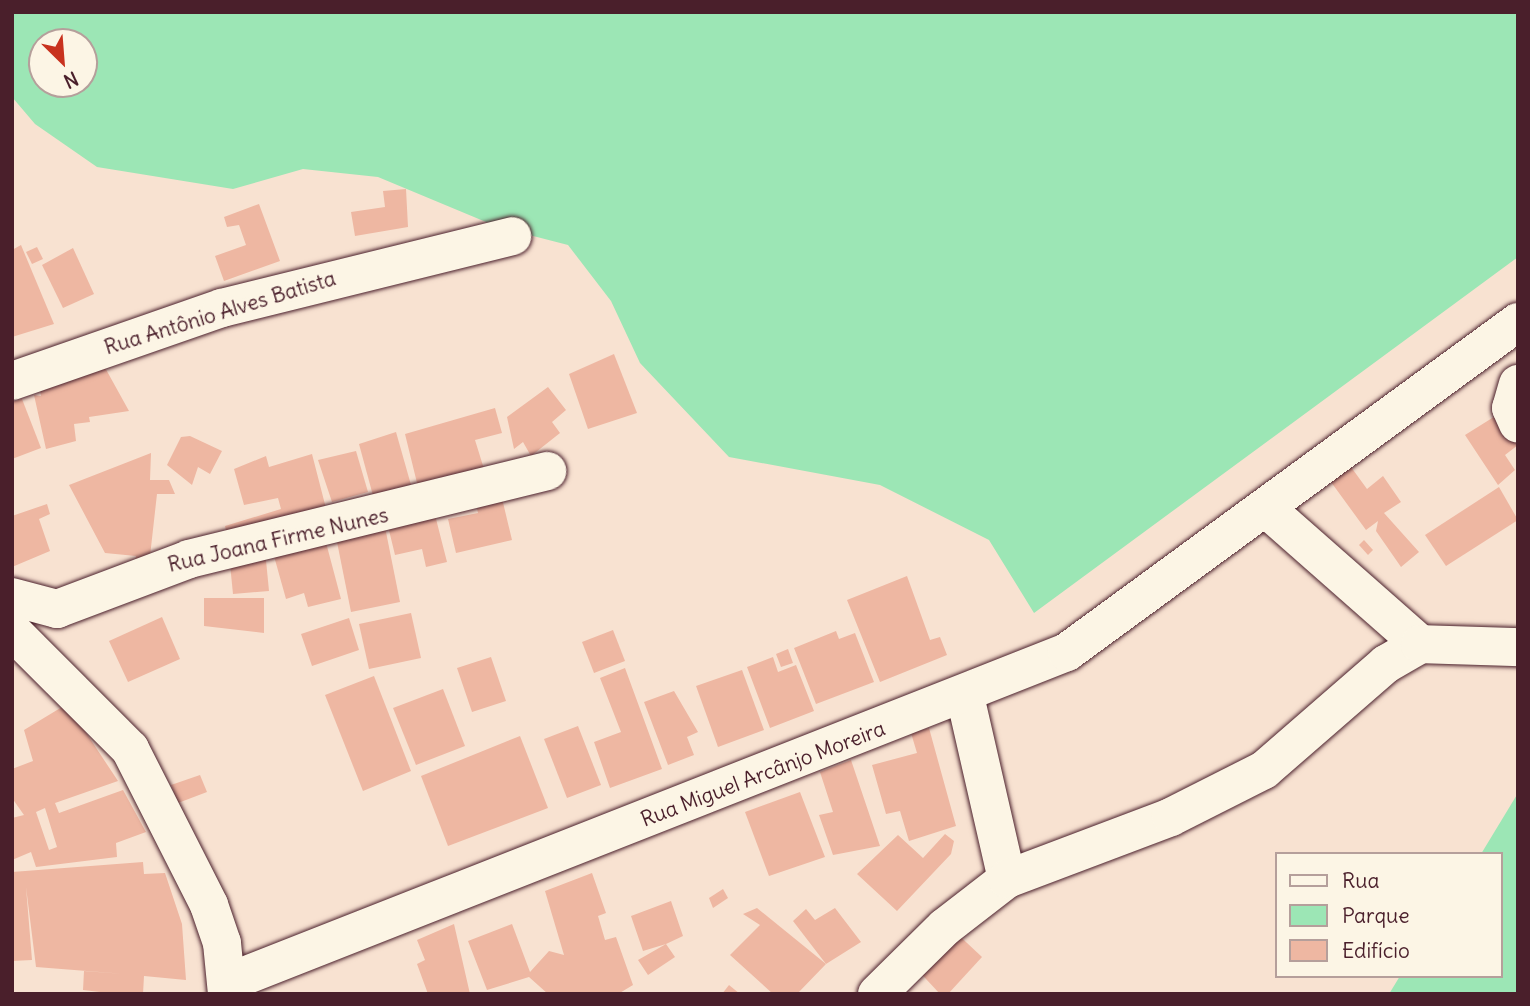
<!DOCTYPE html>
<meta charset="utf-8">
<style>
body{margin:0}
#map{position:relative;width:1530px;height:1006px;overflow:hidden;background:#f8e2d1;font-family:Delius,sans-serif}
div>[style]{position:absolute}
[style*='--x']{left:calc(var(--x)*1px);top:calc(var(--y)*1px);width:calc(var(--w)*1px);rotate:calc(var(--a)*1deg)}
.green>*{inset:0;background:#9ce6b5}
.building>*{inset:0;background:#eeb7a2}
.roads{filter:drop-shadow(0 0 2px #4a1f2b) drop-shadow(0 0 2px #4a1f2b)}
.minor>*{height:38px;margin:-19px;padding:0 19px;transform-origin:19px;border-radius:19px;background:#fcf5e5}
span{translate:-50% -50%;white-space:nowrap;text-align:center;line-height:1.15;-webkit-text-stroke:5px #fcf5e5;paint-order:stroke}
.street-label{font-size:21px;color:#4a1f2b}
.frame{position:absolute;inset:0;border:14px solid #4a1f2b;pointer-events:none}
.legend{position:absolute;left:1275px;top:852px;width:228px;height:126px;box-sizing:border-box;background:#fcf5e5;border:2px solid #b59f9b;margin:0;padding:9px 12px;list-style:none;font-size:21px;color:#4a1f2b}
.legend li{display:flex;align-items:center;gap:14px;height:35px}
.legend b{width:35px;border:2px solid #b59f9b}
.north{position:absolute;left:28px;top:28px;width:70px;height:70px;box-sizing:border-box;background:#fcf5e5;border:2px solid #b59f9b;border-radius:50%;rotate:155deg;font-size:19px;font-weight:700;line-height:28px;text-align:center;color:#4a1f2b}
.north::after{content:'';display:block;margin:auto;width:24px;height:32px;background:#c8321e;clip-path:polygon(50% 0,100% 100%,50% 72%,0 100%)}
</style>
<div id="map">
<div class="green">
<i style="clip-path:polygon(evenodd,12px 12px,1518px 12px,1518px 257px,1034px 613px,989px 540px,880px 485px,729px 457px,640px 363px,611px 301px,568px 245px,498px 227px,378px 177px,303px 169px,233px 189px,97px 167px,35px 124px,12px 97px,12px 12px,42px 42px,84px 42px,84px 84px,42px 84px,42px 42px)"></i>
<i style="clip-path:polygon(1518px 793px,1518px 994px,1389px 994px,1400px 976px,1500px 976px,1500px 854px,1481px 854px)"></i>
</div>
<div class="building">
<i style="clip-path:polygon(406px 189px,408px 227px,355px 236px,351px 212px,385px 207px,383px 191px)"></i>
<i style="clip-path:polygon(259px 204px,280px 261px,224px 281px,215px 256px,246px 245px,239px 225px,227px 227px,224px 217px)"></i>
<i style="clip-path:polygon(21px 245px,54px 324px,12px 337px,12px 250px)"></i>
<i style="clip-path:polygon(37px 247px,43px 259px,32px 264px,26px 252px)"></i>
<i style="clip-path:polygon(73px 248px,94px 294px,63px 308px,42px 265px)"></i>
<i style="clip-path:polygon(614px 354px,637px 413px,588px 429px,569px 374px)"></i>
<i style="clip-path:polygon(103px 364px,129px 411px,89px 417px,90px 422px,74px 424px,76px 441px,46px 449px,34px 395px,41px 396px,39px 385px)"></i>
<i style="clip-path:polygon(548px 387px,566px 410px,552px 422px,560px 433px,531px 456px,523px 442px,514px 449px,507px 417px)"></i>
<i style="clip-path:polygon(22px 399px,41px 448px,12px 459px,12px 402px)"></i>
<i style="clip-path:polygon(495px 408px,502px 433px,475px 440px,484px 469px,418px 487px,405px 434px)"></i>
<i style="clip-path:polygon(1497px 415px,1518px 445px,1505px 455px,1515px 470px,1498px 485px,1465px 435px)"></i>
<i style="clip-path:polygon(396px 432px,413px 492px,375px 503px,359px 444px)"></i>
<i style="clip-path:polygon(190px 436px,222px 451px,210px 474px,198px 467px,192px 485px,167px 465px,181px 437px)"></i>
<i style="clip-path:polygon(356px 451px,368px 492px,332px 502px,318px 460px)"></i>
<i style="clip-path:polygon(151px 453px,150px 480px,169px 480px,175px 494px,157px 494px,149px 565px,135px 562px,136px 556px,105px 553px,69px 485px)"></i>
<i style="clip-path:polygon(312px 454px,329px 520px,230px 549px,225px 526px,281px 509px,278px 498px,244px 505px,234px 469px,266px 456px,269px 467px)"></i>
<i style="clip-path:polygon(1351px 467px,1367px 489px,1383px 476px,1401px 502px,1384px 513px,1419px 552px,1401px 567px,1376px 531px,1378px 521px,1366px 530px,1331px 482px)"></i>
<i style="clip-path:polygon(1499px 487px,1518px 520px,1446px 566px,1425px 535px)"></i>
<i style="clip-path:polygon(500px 490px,512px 540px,456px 553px,448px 519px,478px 513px,474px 495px)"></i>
<i style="clip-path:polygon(47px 504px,50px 514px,39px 519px,50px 551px,12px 567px,12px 516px)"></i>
<i style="clip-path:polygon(434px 511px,447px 562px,426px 567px,422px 549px,395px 555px,387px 522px)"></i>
<i style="clip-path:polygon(384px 522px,400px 602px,351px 612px,335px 532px)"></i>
<i style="clip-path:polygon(324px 535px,341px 599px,308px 607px,304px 593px,286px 599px,272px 549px)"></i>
<i style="clip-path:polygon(1364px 540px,1373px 550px,1368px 555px,1359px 545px)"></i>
<i style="clip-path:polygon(265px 550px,269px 591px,233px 594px,229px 554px)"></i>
<i style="clip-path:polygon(907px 576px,930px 640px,940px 637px,947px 655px,880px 682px,847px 600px)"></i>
<i style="clip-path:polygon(204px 598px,264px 598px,264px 633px,204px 626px)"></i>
<i style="clip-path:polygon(411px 613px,421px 658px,369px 669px,359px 624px)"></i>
<i style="clip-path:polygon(162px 617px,180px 659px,128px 682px,109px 641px)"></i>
<i style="clip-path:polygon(349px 618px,359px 650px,312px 666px,301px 634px)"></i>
<i style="clip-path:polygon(613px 630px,625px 661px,594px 673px,582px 642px)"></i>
<i style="clip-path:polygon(836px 631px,839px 639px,855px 633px,874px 682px,816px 704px,794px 648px)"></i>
<i style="clip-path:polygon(788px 649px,793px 663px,781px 667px,776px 654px)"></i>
<i style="clip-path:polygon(491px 657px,506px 701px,472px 712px,457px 668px)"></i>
<i style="clip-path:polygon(773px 657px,778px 672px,796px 665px,814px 711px,770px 728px,747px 667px)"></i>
<i style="clip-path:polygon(625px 668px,662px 769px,610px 788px,594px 742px,621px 732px,600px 678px)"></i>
<i style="clip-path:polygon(742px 670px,764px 730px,718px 747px,696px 686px)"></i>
<i style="clip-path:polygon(374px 676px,411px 771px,363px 791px,325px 695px)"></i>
<i style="clip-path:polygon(443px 689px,465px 746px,416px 765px,393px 708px)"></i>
<i style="clip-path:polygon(674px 691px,698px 732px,687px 737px,694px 755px,668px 765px,644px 702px)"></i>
<i style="clip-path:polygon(evenodd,67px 704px,118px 781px,55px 803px,59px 813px,123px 790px,146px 832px,116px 843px,117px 857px,36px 867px,31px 852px,12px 860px,12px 818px,24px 815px,12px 798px,12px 769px,33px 761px,24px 730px,67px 704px,45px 808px,57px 847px,49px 850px,36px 812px,45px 808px)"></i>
<i style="clip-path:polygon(578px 726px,601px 785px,567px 798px,544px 739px)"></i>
<i style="clip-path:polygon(929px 728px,956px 826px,909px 841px,900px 811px,886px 814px,872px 765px,917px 753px,911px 733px)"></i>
<i style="clip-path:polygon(520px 736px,548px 808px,448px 846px,421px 776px)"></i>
<i style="clip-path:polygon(851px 760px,880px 846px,833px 855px,819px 815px,833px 812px,820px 772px)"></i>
<i style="clip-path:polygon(200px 775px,207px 792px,178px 803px,171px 785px)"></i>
<i style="clip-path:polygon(800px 792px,825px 857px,769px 876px,745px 812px)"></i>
<i style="clip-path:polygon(945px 834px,954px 841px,951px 854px,897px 911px,857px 874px,898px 835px,923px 858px)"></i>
<i style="clip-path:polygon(143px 862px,144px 874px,165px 873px,182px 924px,186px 980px,144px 976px,143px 994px,117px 994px,83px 990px,84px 971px,125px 974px,36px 967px,26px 887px,32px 960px,12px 961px,12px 872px)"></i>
<i style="clip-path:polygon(592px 873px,606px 913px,598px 916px,605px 940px,616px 937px,633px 985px,618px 994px,548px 994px,529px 977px,487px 990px,468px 941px,512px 924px,530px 972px,549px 951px,564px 955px,545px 891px)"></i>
<i style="clip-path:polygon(723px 889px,728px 898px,713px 908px,709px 898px)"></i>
<i style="clip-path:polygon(671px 901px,683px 936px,666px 944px,675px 957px,648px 975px,638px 960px,666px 944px,643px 951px,631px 916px)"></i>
<i style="clip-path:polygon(757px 908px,826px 964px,797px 994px,773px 994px,730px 955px,760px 925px,743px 914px)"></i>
<i style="clip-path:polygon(835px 908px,861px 942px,826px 964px,793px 921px,806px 909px,815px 920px)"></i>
<i style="clip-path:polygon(454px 924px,470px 994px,428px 994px,417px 964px,425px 960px,417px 940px)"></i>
<i style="clip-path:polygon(951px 928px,982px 957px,948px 994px,940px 994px,913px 965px)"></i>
<i style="clip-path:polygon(729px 985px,740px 994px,722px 994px)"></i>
</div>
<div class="roads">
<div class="minor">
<i style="--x:12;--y:381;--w:222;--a:-19.2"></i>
<i style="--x:222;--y:308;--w:299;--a:-13.9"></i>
<i style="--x:1518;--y:384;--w:25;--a:106"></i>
<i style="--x:1511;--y:408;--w:17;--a:66"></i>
<i style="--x:1268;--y:510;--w:203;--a:41.4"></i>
<i style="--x:12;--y:597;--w:47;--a:14.9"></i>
<i style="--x:57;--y:609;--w:141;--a:-20.7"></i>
<i style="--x:189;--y:559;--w:369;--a:-13.8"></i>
<i style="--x:12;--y:631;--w:167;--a:45"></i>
<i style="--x:130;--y:749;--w:175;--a:63.1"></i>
<i style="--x:209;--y:905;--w:40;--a:71.1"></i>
<i style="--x:222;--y:943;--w:51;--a:84.4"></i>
<i style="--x:965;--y:696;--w:188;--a:77.1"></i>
<i style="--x:229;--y:982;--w:901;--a:-21.49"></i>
<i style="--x:1067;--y:652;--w:559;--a:-36.19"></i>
<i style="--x:877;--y:994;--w:95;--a:-44.6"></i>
<i style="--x:945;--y:927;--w:78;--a:-37.7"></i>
<i style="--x:1007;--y:879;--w:175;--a:-20.7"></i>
<i style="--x:1171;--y:817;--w:104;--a:-26.8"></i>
<i style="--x:1264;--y:770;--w:162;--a:-41"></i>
<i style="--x:1386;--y:664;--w:39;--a:-30"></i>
<i style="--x:1420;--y:644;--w:98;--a:1.8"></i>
</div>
</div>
<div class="street-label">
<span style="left:220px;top:313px;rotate:-17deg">Rua Antônio Alves Batista</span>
<span style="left:278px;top:540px;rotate:-13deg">Rua Joana Firme Nunes</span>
<span style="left:763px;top:774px;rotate:-21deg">Rua Miguel Arcânjo Moreira</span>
</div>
<div class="frame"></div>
<ul class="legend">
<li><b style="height:9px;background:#fcf5e5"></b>Rua</li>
<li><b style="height:19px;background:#9ce6b5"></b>Parque</li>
<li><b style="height:19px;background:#eeb7a2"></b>Edifício</li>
</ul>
<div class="north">N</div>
</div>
